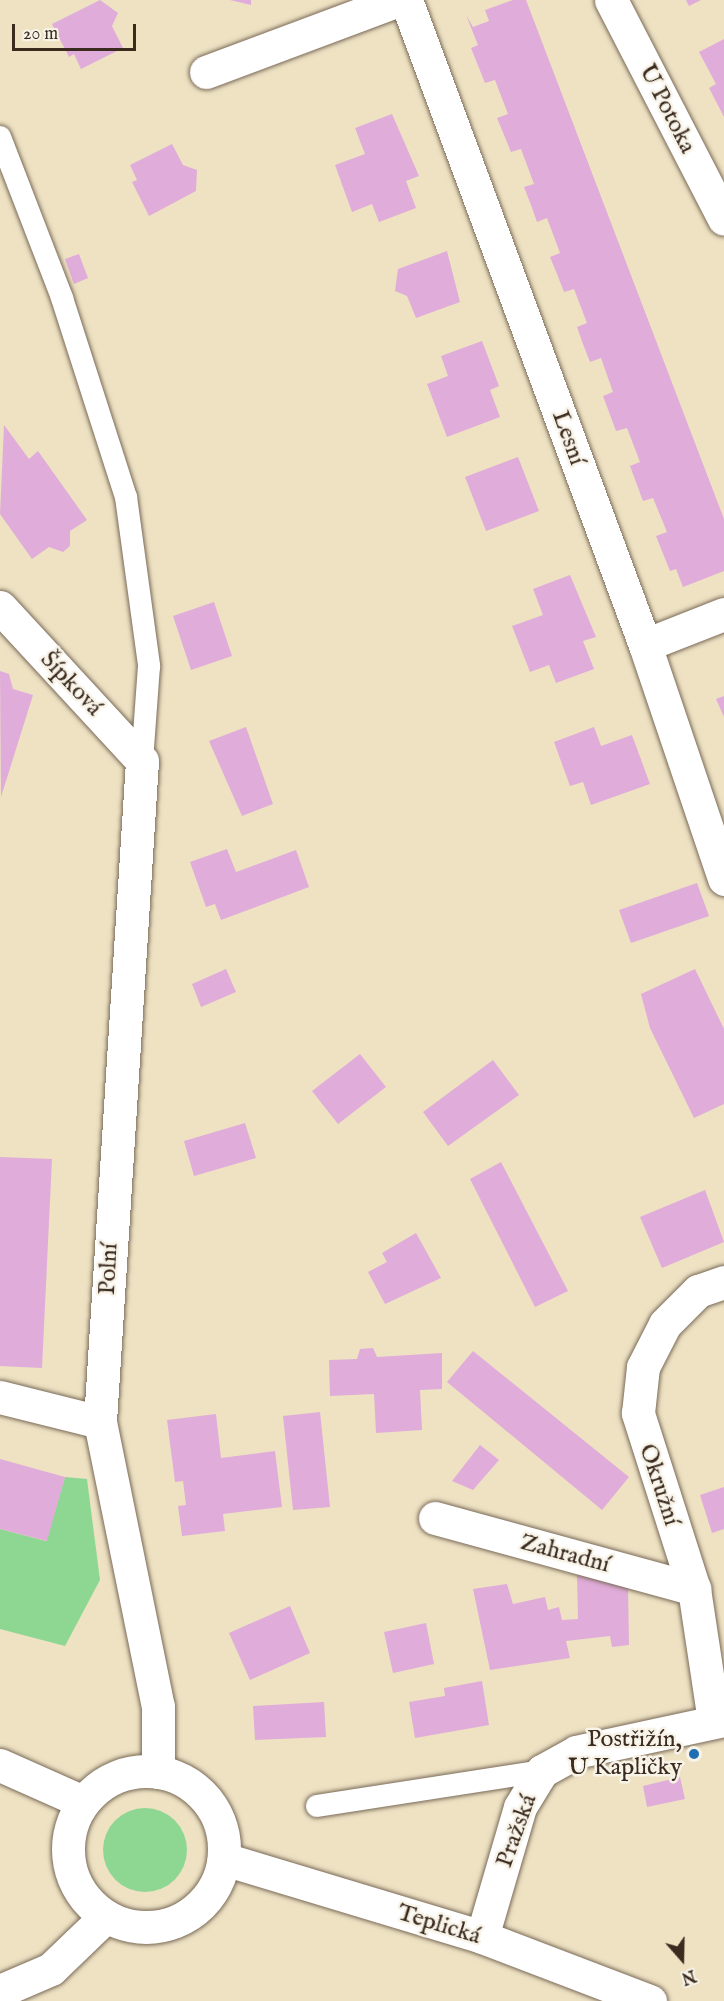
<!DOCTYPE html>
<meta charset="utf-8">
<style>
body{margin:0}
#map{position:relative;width:724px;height:2001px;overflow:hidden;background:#eee2c3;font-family:"IM FELL English",serif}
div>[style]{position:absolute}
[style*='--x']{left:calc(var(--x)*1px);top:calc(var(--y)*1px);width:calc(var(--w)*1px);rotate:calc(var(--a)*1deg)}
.green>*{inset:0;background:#8ed793}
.round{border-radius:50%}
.building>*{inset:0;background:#e0acda}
.roads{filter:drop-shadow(0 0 2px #7a6a58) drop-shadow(0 0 2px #7a6a58)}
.service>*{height:22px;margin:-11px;padding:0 11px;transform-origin:11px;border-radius:11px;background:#fff}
.minor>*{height:33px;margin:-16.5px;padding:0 16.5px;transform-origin:16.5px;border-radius:16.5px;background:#fff}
.secondary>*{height:33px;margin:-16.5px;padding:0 16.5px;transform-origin:16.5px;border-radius:16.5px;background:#fff}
.secondary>.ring{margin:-16.5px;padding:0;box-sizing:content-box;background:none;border:33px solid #fff;border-radius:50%}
.dots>*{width:16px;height:16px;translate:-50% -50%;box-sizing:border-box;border:3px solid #f7f3e8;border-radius:50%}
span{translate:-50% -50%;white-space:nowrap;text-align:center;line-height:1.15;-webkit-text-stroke:5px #f7f3e8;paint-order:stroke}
.street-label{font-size:24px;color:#3b2a1e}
.poi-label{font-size:24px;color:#3b2a1e}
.right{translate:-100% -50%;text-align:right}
.north{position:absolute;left:652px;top:1929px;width:60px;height:60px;-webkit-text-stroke:4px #f7f3e8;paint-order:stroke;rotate:160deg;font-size:16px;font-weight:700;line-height:24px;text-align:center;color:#3b2a1e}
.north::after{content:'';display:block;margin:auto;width:21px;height:27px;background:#3b2a1e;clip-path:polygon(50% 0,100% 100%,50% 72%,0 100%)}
.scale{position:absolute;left:12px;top:24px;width:124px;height:27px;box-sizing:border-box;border:3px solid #3b2a1e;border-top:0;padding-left:8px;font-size:18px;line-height:21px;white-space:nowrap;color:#3b2a1e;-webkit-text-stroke:4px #f7f3e8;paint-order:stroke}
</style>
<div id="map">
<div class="green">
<i style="clip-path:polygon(65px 1477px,87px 1479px,100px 1580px,65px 1646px,0 1629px,0 1529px,46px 1541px)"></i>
<i class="round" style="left:103px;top:1808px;width:84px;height:84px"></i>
</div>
<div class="building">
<i style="clip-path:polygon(100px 0,118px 13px,112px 26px,123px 48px,81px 69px,74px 54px,69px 57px,52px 24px)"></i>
<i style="clip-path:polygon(230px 0,251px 0,251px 5px)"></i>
<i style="clip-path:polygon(513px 0,526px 0,724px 519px,724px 571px,683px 587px,676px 569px,670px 571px,656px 536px,667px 532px,653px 498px,643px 501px,630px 466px,640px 462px,627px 428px,616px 431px,603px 396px,613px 392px,601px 358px,590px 362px,583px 344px,577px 327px,587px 323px,574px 289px,564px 292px,557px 274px,550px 257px,560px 253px,547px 218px,537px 222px,531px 205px,524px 187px,534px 184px,521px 149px,511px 152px,497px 118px,508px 114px,495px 80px,485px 83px,471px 48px,478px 45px,466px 15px,473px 27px,489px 21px,485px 10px)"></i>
<i style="clip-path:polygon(686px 0,701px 0,689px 6px)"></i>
<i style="clip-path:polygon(724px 39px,724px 117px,709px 88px,716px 84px,699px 52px)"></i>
<i style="clip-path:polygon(392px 114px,419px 176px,406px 181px,416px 208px,379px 222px,372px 204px,352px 212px,335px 165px,365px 154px,355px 128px)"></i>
<i style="clip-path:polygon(172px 144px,183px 165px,197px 170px,196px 191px,149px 216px,132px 182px,137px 180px,130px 165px)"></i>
<i style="clip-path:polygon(447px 251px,460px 302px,416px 318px,407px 296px,395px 291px,398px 269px)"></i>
<i style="clip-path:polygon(79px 254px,88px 278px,74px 284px,65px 259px)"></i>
<i style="clip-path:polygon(482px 341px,499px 386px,490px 390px,500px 417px,447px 437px,427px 384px,448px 376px,441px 356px)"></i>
<i style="clip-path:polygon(4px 425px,29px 459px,38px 451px,87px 520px,70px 531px,70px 546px,63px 552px,49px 547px,32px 559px,0 514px)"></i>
<i style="clip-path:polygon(518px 457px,539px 511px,486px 531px,465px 477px)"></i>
<i style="clip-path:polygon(570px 575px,596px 637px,583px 641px,594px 669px,556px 683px,549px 665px,530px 672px,512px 626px,543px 615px,533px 589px)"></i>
<i style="clip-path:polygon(214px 602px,232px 656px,191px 670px,173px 616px)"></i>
<i style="clip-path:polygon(0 671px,9px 674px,13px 689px,33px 695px,1px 797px)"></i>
<i style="clip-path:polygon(724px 696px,724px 717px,716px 699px)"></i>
<i style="clip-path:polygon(246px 727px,273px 804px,242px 816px,209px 741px)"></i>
<i style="clip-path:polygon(594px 727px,601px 746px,632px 735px,650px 784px,591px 805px,583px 782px,570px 786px,554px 742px)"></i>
<i style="clip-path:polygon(227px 849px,236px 872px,296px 850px,309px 887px,221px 920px,215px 904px,206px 907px,190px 862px)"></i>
<i style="clip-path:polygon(697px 883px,709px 916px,631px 943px,619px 910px)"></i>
<i style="clip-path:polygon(226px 969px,236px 992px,201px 1007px,192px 984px)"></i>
<i style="clip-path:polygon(695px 969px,724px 1029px,724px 1104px,694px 1118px,650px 1028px,641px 994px)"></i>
<i style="clip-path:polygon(360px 1054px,386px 1087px,338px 1124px,312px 1091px)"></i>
<i style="clip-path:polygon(493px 1060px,519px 1095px,448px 1146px,423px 1112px)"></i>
<i style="clip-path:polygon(245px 1123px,256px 1158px,194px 1176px,184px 1141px)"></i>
<i style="clip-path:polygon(0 1157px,52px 1159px,42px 1368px,0 1366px)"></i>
<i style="clip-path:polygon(501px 1162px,568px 1291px,535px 1307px,470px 1179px)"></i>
<i style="clip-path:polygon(705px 1190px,724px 1242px,662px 1268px,640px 1217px)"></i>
<i style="clip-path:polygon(416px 1233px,441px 1278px,385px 1304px,368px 1272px,387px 1262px,382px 1253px)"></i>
<i style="clip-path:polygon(373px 1348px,377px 1357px,442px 1353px,442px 1389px,420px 1390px,422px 1430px,376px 1433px,374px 1394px,330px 1396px,329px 1360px,357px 1359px,360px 1349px)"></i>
<i style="clip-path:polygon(473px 1351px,629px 1477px,602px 1510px,447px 1382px)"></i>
<i style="clip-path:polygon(320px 1412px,330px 1507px,293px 1510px,283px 1416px)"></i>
<i style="clip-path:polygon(216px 1414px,221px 1458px,275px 1451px,282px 1507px,223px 1514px,225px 1531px,182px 1536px,178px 1506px,186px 1505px,183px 1481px,175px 1482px,167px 1420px)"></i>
<i style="clip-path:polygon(480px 1445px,499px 1460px,473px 1490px,452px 1481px)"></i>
<i style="clip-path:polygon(0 1459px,65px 1477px,47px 1541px,0 1529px)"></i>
<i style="clip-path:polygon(724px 1487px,724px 1529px,712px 1533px,700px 1495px)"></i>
<i style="clip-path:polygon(577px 1575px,628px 1587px,629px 1645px,612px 1647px,610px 1636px,566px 1641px,570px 1658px,490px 1670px,473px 1589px,507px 1584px,513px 1604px,545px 1597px,548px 1610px,559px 1607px,562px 1620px,578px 1619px)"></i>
<i style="clip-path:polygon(290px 1606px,310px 1653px,250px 1680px,229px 1633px)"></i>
<i style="clip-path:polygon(426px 1623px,434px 1664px,393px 1673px,384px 1632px)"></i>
<i style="clip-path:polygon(482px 1681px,489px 1725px,415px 1738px,409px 1702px,445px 1696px,444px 1688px)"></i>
<i style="clip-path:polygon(324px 1702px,326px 1737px,255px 1740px,253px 1706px)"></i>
<i style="clip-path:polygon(680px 1777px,685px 1799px,647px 1807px,643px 1786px)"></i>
</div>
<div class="roads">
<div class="service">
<i style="--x:0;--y:137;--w:173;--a:68.9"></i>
<i style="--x:62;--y:298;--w:209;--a:72.2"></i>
<i style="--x:126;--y:497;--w:171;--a:82.2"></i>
<i style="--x:149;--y:666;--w:95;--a:94.2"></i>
<i style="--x:317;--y:1806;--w:228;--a:-8.8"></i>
</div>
<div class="minor">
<i style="--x:406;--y:0;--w:688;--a:69.67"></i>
<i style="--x:645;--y:645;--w:247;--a:71.3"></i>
<i style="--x:611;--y:0;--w:246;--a:62.7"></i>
<i style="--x:206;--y:72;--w:206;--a:-20.5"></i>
<i style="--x:0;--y:607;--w:209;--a:47.3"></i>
<i style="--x:142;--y:761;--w:662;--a:93.64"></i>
<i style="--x:100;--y:1422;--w:290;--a:78.5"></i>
<i style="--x:158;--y:1706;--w:66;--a:90"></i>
<i style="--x:645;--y:645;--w:85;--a:-21.4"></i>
<i style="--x:0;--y:1397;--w:103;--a:14"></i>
<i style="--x:435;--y:1518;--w:269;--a:15.3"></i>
<i style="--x:714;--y:1721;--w:134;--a:-98.6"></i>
<i style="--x:694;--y:1589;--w:185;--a:-107.7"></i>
<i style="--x:638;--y:1413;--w:46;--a:-83.8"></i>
<i style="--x:643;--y:1367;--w:48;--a:-62.9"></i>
<i style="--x:665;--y:1324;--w:47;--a:-45"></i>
<i style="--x:698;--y:1291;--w:28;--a:-19"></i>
<i style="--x:482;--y:1937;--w:135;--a:-73.7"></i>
<i style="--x:520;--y:1807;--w:42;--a:-58.6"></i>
<i style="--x:542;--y:1771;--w:39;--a:-29"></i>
<i style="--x:576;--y:1752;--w:151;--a:-12.2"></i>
</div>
<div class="secondary">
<i style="--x:0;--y:1765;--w:91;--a:24"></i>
<i class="ring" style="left:68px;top:1771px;width:123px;height:123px"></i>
<i style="--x:224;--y:1859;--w:270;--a:16.8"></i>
<i style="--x:482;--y:1937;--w:180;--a:20.9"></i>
<i style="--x:0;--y:1991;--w:56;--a:-23.3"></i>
<i style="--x:51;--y:1969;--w:76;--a:-43.9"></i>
</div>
</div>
<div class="dots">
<i style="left:694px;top:1754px;background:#1f6fb2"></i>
</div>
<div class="street-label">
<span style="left:667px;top:109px;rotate:63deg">U Potoka</span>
<span style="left:568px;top:438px;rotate:70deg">Lesní</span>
<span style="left:71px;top:684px;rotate:47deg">Šípková</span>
<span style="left:109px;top:1269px;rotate:-87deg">Polní</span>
<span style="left:659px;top:1485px;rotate:72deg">Okružní</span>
<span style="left:565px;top:1554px;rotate:15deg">Zahradní</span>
<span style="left:517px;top:1831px;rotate:-70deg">Pražská</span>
<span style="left:439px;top:1925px;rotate:17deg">Teplická</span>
</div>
<div class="poi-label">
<span class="right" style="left:682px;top:1754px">Postřižín,<br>U Kapličky</span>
</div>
<div class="north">N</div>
<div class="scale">20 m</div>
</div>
